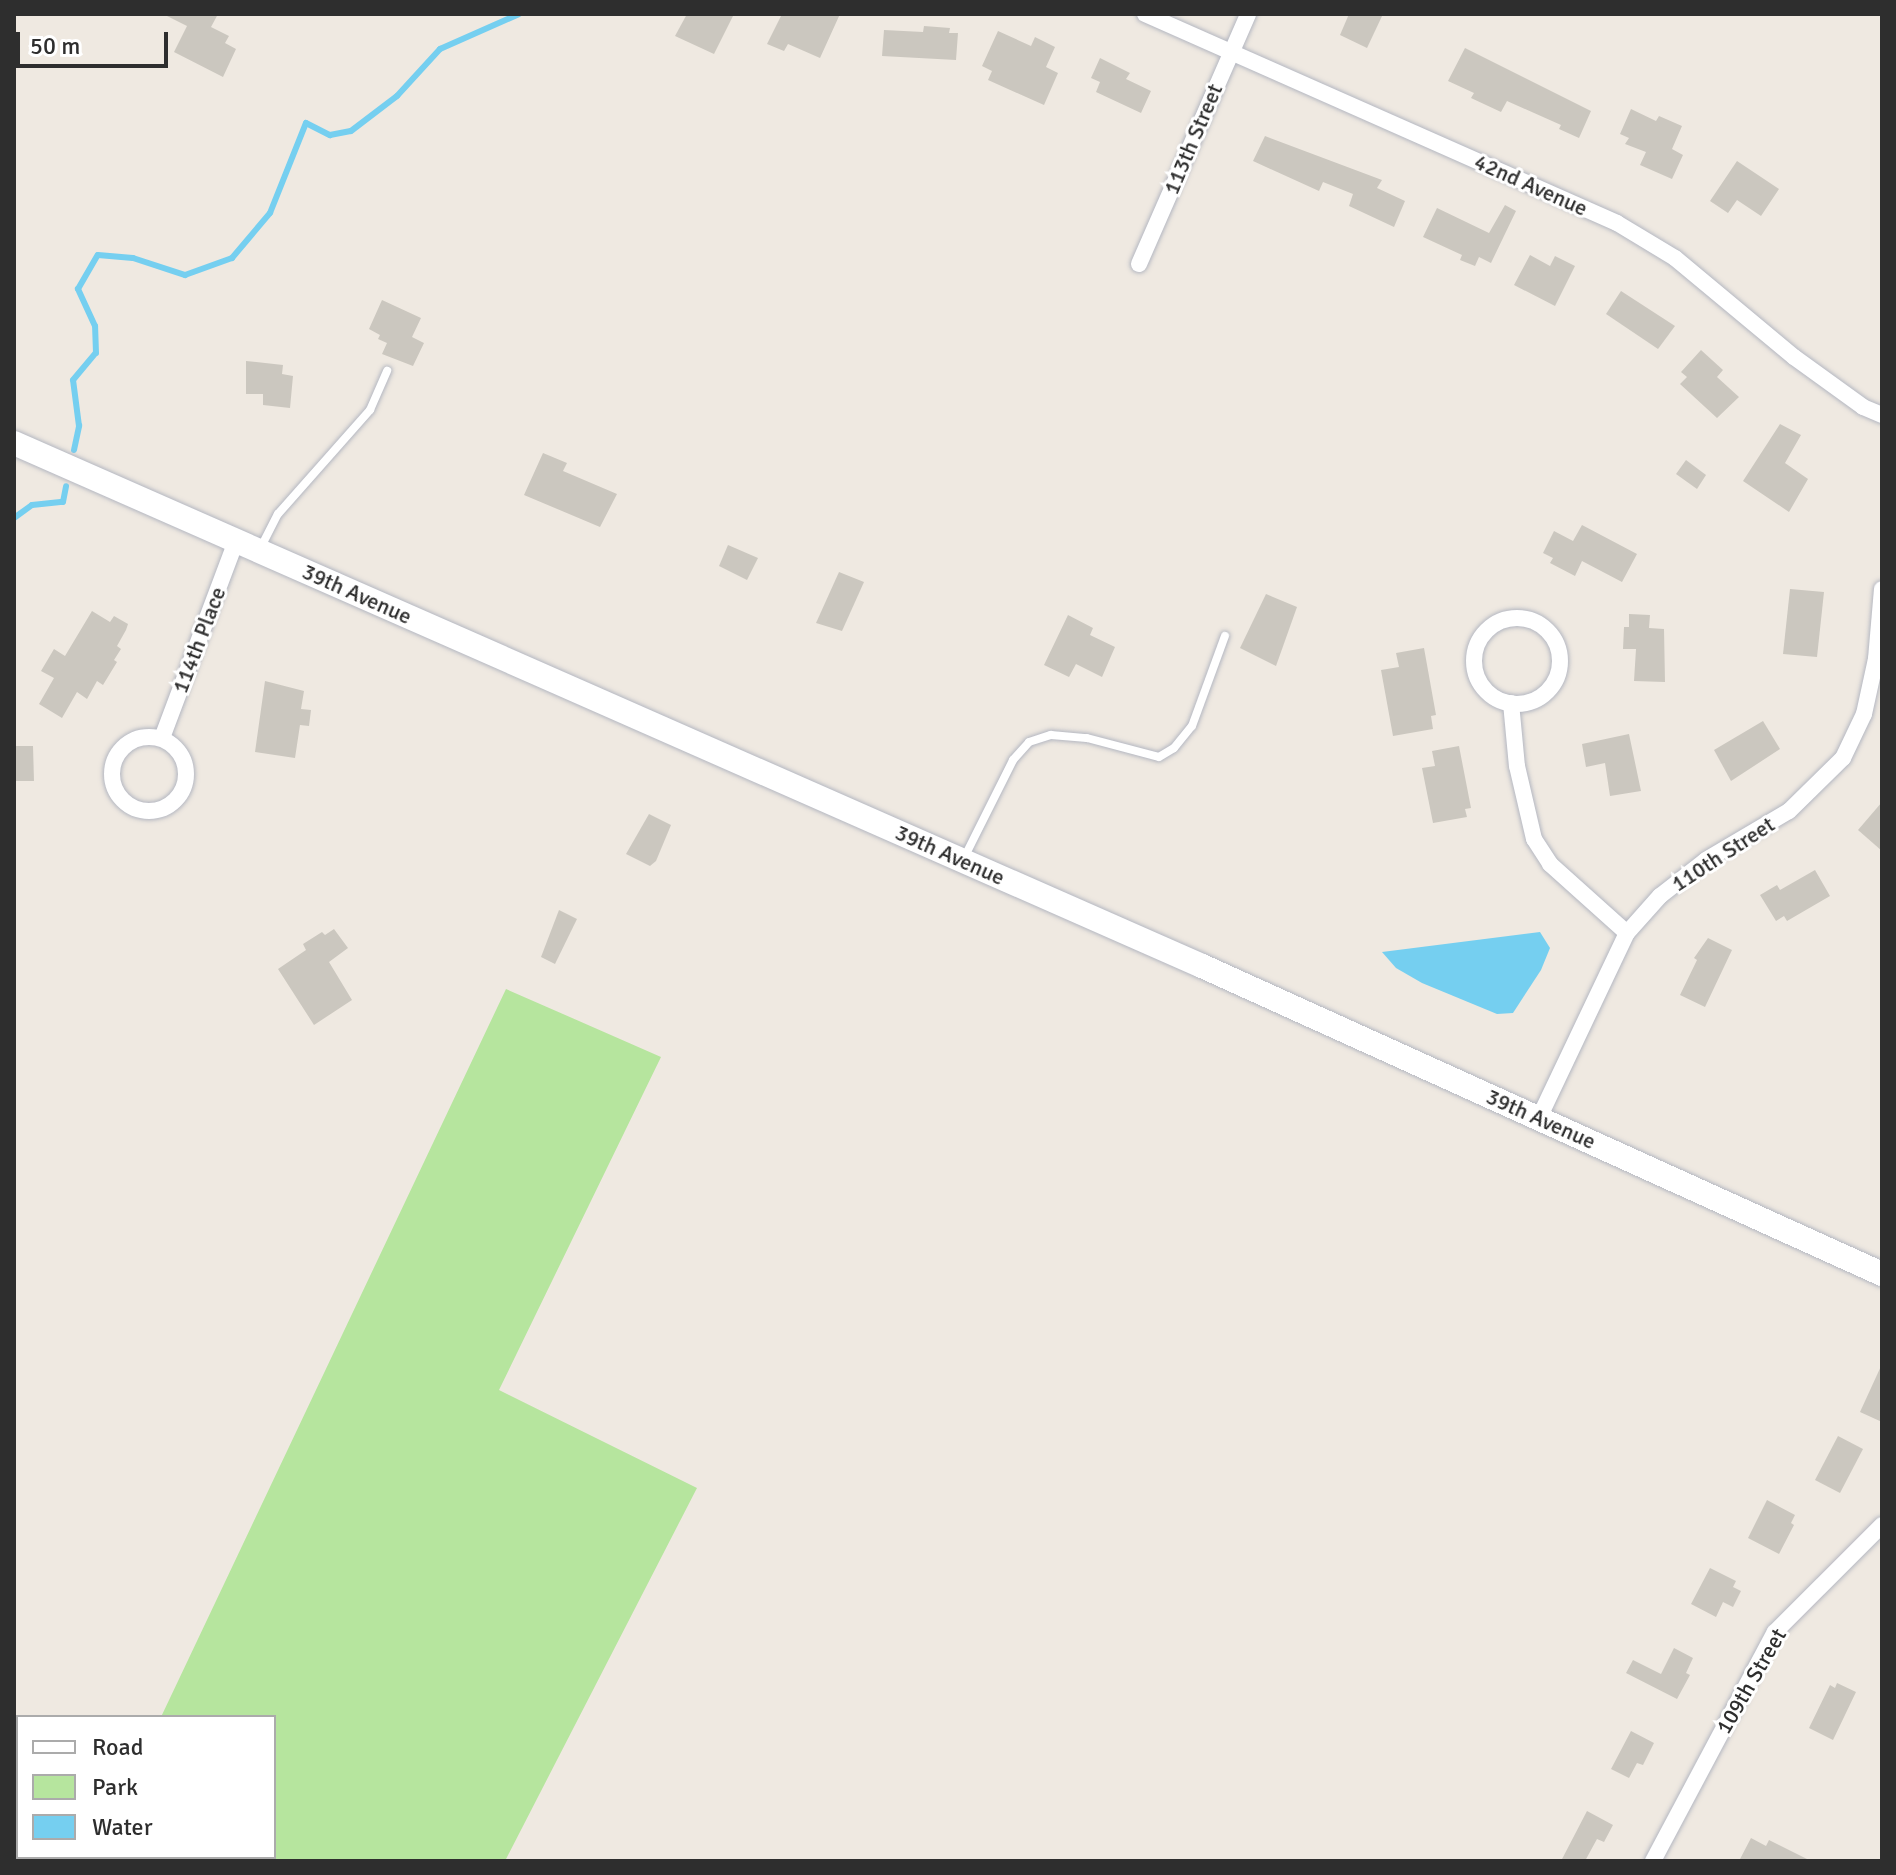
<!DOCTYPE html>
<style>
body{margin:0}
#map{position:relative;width:1896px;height:1875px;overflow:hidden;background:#efe9e1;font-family:Signika,sans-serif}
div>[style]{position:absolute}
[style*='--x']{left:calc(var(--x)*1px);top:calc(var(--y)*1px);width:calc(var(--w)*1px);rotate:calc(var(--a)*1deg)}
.green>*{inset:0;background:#b6e59e}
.water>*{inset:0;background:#75cff0}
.stream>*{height:6px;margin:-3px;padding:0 3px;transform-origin:3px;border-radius:3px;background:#75cff0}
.building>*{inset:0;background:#cbc7bf}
.roads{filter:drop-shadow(0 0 2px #b4b7c1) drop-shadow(0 0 2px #b4b7c1)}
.service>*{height:8px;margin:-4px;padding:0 4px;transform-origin:4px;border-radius:4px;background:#fff}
.minor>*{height:16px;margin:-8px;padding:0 8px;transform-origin:8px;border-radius:8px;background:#fff}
.minor>.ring{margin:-8px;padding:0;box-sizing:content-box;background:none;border:16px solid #fff;border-radius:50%}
.secondary>*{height:24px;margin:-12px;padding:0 12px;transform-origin:12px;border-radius:12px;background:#fff}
span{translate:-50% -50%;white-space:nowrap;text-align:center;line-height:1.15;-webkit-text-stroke:6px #fff;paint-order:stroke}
.street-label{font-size:22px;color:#2e2e2e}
.frame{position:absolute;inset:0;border:16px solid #2e2e2e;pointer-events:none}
.legend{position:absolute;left:16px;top:1715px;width:260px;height:144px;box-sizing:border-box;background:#fff;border:2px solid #ababab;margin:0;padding:10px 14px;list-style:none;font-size:24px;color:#2e2e2e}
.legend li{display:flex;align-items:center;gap:16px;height:40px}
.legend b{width:40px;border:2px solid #ababab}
.scale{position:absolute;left:16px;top:32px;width:152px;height:36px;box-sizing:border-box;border:4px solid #2e2e2e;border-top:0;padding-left:10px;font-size:24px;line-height:28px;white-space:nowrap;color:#2e2e2e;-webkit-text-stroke:6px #fff;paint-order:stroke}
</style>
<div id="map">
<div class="green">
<i style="clip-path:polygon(506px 989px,661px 1057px,499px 1390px,697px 1488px,505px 1861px,93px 1861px,95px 1857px,274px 1857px,274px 1717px,161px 1717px)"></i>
</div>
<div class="water">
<i style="clip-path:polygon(1540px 932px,1550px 948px,1541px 970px,1513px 1013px,1497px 1014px,1422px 983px,1396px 968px,1382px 952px)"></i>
</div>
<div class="stream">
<i style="--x:74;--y:450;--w:25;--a:-78"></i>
<i style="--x:79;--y:426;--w:46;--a:-97.4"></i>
<i style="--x:73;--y:380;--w:35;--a:-50"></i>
<i style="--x:96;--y:353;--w:27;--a:-92"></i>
<i style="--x:95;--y:326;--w:41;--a:-114.7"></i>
<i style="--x:78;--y:289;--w:39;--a:-60"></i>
<i style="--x:98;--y:255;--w:35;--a:5"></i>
<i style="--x:133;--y:258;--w:55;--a:18.1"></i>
<i style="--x:185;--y:275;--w:50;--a:-19.9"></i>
<i style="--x:232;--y:258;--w:59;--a:-49.8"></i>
<i style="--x:270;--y:213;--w:97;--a:-68.2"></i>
<i style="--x:306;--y:123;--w:27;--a:27"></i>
<i style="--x:330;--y:135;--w:21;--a:-11"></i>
<i style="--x:351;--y:131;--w:58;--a:-37.3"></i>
<i style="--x:397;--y:96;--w:64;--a:-47.5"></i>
<i style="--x:440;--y:49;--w:86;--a:-23.9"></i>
<i style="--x:14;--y:518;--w:22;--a:-36"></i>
<i style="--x:32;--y:505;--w:31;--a:-6"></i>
<i style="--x:63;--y:502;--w:16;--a:-79"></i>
</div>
<div class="building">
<i style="clip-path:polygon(163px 14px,218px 14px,211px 27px,229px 36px,225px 43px,236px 49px,223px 77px,174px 52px,187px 26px)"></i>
<i style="clip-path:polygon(687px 14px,734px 14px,714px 54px,675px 36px)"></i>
<i style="clip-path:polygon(782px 14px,840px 14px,820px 58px,788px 44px,784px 51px,767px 44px)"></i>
<i style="clip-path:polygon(1349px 14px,1383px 14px,1367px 48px,1340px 35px)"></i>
<i style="clip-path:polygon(924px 26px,950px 28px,949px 33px,958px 33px,956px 60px,882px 56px,884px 30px,923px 32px)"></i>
<i style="clip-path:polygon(998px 31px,1031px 46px,1035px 37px,1055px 47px,1046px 67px,1058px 73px,1044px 105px,988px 80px,992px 71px,982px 66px)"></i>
<i style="clip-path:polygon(1465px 48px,1591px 111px,1579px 138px,1559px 129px,1561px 125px,1507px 101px,1501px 112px,1471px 98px,1474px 93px,1448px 81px)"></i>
<i style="clip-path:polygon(1100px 58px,1130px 73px,1126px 79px,1151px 91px,1141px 113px,1096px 92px,1100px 82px,1091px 78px)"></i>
<i style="clip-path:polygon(1631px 109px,1656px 121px,1659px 116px,1682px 126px,1672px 149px,1683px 155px,1672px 179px,1640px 165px,1646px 152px,1625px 144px,1629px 138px,1620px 134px)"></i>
<i style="clip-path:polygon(1265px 136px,1382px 180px,1377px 188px,1405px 201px,1394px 227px,1349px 206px,1353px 194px,1323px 182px,1319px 191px,1253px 161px)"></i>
<i style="clip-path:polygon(1737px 161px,1779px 189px,1761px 216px,1737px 200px,1728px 213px,1710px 201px)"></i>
<i style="clip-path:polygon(1505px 205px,1516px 211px,1491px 263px,1479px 257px,1475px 266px,1460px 260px,1462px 255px,1423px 237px,1437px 208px,1489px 233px)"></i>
<i style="clip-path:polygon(1530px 255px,1550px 266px,1555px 256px,1575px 266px,1555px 306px,1514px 285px)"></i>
<i style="clip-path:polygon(1621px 291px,1675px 326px,1658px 349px,1606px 314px)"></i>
<i style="clip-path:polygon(382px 300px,421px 318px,412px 337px,424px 343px,413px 366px,382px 354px,387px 343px,378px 339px,380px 335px,369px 329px)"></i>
<i style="clip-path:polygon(1701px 350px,1723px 370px,1717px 377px,1739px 397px,1717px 418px,1680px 384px,1687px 377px,1681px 372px)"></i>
<i style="clip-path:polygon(246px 361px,283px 365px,282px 374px,293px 376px,290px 408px,263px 405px,263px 394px,246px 394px)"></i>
<i style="clip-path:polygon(1780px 424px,1801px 435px,1785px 463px,1808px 479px,1789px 512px,1743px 481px)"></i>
<i style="clip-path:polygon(543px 453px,567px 463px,563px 471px,617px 494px,600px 527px,524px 495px)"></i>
<i style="clip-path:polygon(1686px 460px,1706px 475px,1697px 489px,1676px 474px)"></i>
<i style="clip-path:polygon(1582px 525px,1637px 554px,1622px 582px,1582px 561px,1575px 576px,1550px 563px,1553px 558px,1543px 553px,1554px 531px,1573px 541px)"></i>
<i style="clip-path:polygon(728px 545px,758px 558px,747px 580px,719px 566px)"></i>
<i style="clip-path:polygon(839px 572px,864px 582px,842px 631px,816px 623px)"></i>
<i style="clip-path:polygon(1790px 589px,1824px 592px,1817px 657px,1783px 654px)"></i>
<i style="clip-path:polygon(1266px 594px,1297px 607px,1276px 666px,1240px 648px)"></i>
<i style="clip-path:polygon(92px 611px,110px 622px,114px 616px,128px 624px,126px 630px,117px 646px,121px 649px,114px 660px,117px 662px,103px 685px,97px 681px,87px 699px,77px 692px,62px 718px,39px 704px,54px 678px,41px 671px,54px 649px,65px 656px)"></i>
<i style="clip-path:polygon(1629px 614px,1650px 615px,1649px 628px,1664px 629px,1665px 682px,1634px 681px,1636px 649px,1623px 649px,1624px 627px,1629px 627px)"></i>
<i style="clip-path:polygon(1068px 615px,1093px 628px,1090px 635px,1115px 647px,1102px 677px,1076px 664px,1069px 677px,1044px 665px)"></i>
<i style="clip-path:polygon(1424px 648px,1436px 715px,1431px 716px,1433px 729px,1393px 736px,1381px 670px,1399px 667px,1396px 653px)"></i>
<i style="clip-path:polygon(265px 681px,304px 691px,301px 709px,311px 710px,309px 726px,300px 725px,295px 758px,255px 752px)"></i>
<i style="clip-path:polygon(1763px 721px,1780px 749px,1731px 781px,1714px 750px)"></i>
<i style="clip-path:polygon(1629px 734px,1641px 791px,1610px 796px,1605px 763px,1586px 767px,1582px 744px)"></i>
<i style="clip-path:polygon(14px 746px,33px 746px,34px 781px,14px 781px)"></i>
<i style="clip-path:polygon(1459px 746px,1471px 808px,1465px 809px,1467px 817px,1433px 823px,1422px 768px,1435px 766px,1432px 751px)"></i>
<i style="clip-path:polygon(1882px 802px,1882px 851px,1858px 830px)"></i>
<i style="clip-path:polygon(649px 814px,671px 825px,656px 861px,650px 866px,626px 854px)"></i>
<i style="clip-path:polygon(1815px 870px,1830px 896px,1787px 921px,1784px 916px,1776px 921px,1760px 895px,1777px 885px,1780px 890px)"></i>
<i style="clip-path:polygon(559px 910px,577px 919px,555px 964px,541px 957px)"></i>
<i style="clip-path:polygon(334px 929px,348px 948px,329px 962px,352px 1000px,314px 1025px,278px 969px,306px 950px,303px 944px,322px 932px,325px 935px)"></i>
<i style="clip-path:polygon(1708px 938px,1732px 950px,1705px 1007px,1680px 995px,1697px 960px,1694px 958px)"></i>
<i style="clip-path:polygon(1882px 1364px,1882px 1422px,1860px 1412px)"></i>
<i style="clip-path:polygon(1838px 1436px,1863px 1449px,1840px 1493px,1815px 1480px)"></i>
<i style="clip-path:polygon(1767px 1500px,1795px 1515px,1791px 1523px,1794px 1525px,1779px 1554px,1748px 1538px)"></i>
<i style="clip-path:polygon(1710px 1568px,1736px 1581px,1733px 1587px,1741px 1591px,1733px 1607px,1723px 1602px,1716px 1617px,1691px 1604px)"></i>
<i style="clip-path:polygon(1674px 1648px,1693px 1658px,1686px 1673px,1690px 1675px,1677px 1699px,1626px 1673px,1633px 1660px,1661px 1674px)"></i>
<i style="clip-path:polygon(1837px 1683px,1856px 1692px,1833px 1740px,1809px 1728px,1830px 1685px,1835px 1688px)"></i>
<i style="clip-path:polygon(1631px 1731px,1654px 1743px,1643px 1765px,1637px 1763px,1629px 1778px,1611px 1769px)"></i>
<i style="clip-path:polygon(1587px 1811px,1613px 1825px,1604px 1842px,1597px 1839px,1585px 1861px,1561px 1861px)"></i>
<i style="clip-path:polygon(1751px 1838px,1766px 1846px,1769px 1840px,1811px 1861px,1739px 1861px)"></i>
</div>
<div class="roads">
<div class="service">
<i style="--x:261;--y:547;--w:37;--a:-63"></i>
<i style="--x:278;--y:514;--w:139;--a:-48.5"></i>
<i style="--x:370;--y:410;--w:43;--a:-66.4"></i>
<i style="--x:963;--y:860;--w:112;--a:-63.4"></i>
<i style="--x:1013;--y:760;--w:24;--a:-48"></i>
<i style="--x:1029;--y:742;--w:23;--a:-18"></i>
<i style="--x:1051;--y:735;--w:36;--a:5"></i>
<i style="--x:1087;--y:738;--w:74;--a:14.8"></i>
<i style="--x:1159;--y:757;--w:17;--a:-31"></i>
<i style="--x:1174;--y:748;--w:28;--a:-51"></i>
<i style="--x:1192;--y:726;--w:96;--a:-69.9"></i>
</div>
<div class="minor">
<i style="--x:1145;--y:14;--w:516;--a:23.88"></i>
<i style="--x:1617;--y:223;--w:68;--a:31.1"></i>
<i style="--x:1675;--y:258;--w:155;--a:39.8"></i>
<i style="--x:1794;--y:357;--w:85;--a:35.9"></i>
<i style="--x:1863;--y:407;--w:21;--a:23"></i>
<i style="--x:1139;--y:264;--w:273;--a:-66.4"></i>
<i class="ring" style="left:1474px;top:618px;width:70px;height:70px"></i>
<i style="--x:1511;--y:703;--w:63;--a:84.6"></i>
<i style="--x:1517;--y:766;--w:75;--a:76.9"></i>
<i style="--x:1534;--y:839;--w:30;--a:57"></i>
<i style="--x:1550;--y:864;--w:103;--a:41.9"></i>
<i class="ring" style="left:112px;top:737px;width:58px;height:58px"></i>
<i style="--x:162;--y:738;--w:210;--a:-69.4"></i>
<i style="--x:1539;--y:1118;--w:205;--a:-64.6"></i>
<i style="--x:1627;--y:933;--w:50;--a:-48.3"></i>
<i style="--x:1660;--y:896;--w:58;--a:-38"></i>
<i style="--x:1706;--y:860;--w:96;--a:-30.6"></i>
<i style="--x:1789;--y:811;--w:76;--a:-44.5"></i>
<i style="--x:1843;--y:758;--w:49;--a:-64.5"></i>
<i style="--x:1864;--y:714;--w:56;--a:-77.7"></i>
<i style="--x:1876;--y:659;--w:70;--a:-85.1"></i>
<i style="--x:1653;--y:1861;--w:259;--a:-62"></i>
<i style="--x:1775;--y:1632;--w:151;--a:-45"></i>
</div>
<div class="secondary">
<i style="--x:14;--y:443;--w:1298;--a:23.76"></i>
<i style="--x:1202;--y:966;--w:747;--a:24.37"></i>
</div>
</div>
<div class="street-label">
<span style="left:1193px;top:139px;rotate:-67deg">113th Street</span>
<span style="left:1531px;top:185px;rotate:24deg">42nd Avenue</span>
<span style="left:357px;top:594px;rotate:24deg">39th Avenue</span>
<span style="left:199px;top:640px;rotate:-69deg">114th Place</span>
<span style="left:1723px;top:854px;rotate:-33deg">110th Street</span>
<span style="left:950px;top:855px;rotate:24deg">39th Avenue</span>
<span style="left:1541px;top:1119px;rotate:24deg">39th Avenue</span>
<span style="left:1751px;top:1681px;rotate:-60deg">109th Street</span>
</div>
<div class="frame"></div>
<ul class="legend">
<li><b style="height:10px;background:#fff"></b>Road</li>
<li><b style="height:22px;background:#b6e59e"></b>Park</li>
<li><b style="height:22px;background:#75cff0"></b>Water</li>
</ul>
<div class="scale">50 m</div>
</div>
